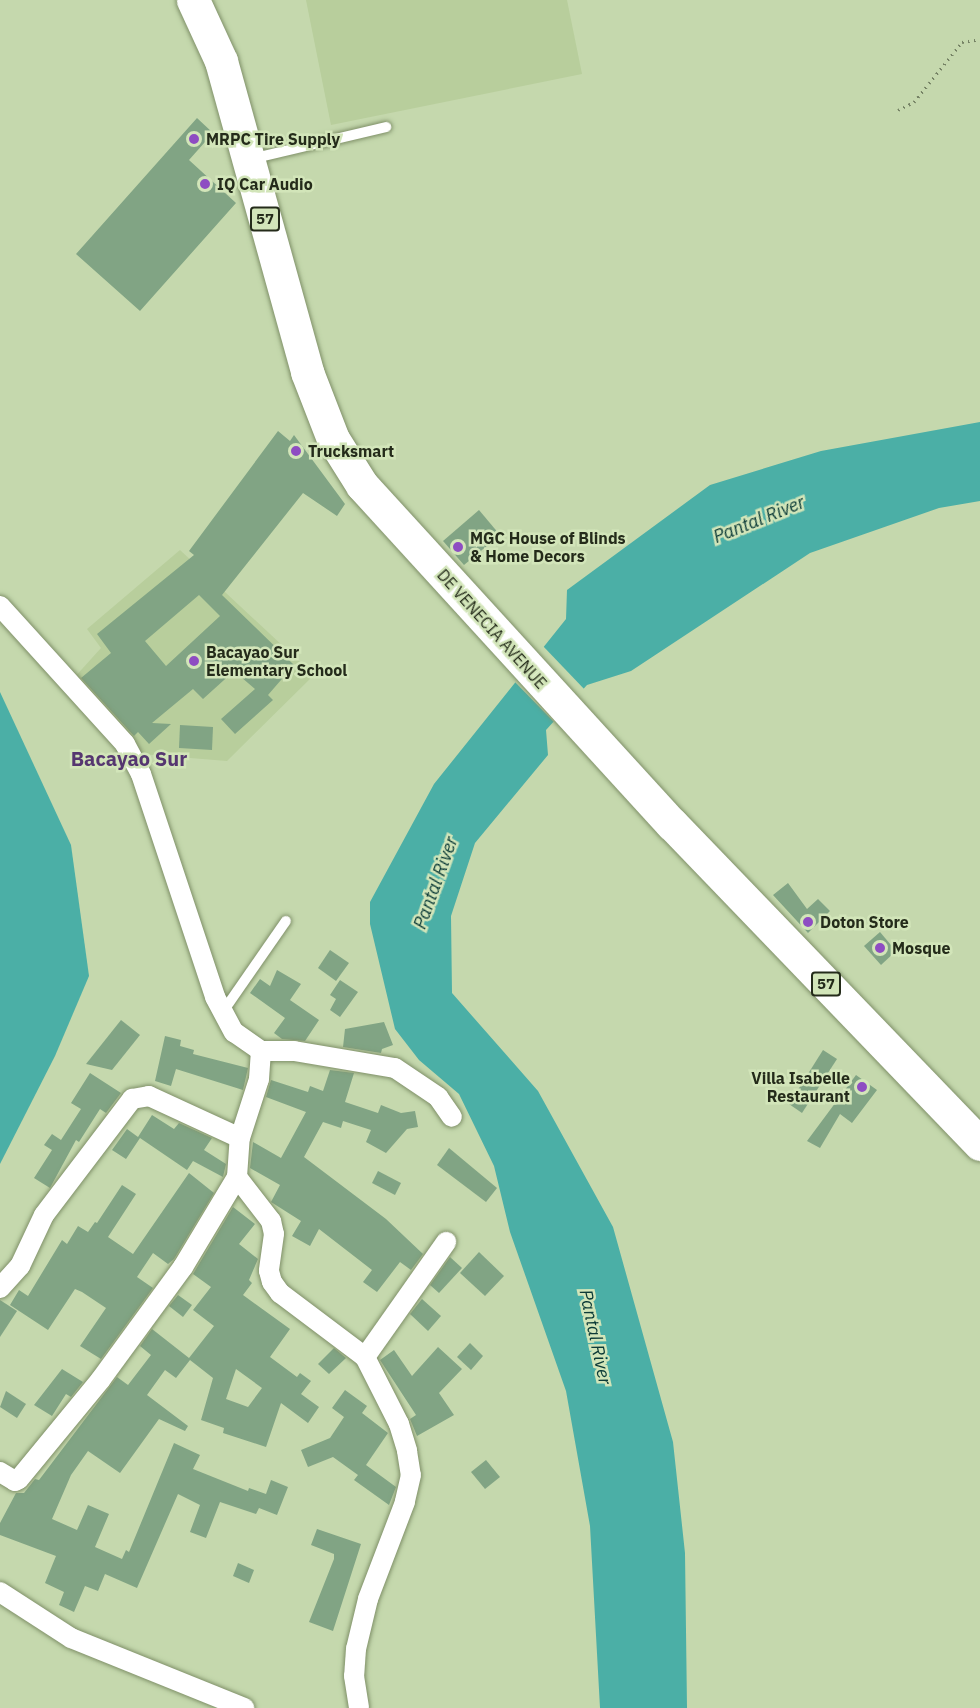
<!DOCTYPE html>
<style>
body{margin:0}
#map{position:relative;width:980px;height:1708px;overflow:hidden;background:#c5d8ad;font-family:"IBM Plex Sans",sans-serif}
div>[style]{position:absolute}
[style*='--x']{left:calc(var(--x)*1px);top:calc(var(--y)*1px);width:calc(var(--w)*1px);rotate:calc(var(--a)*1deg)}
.built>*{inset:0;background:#b8ce9c}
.water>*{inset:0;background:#4bafa6}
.pier>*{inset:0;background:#c5d8ad}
.building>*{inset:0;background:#81a484}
.path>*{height:3px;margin-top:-1.5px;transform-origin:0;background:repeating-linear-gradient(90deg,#758264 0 1.5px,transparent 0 6px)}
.roads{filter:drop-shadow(0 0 2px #7f9068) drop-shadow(0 0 2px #7f9068)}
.service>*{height:10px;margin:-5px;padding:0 5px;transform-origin:5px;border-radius:5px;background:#fff}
.minor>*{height:20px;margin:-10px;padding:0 10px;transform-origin:10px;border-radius:10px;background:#fff}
.trunk>*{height:33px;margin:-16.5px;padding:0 16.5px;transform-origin:16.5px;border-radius:16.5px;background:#fff}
.dots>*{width:16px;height:16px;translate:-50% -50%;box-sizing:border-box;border:3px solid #d2e5b9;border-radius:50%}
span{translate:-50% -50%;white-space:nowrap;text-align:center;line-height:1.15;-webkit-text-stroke:5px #d2e5b9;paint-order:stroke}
.shield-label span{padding:2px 4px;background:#d2e5b9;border:2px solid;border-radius:4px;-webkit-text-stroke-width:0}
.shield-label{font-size:15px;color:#242b1a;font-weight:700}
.poi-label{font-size:16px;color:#242b1a;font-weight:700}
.left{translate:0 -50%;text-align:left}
.right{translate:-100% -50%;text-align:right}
.street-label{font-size:16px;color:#242b1a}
.water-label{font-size:18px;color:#0b3a37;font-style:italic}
.quarter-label{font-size:20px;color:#553670;font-weight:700}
</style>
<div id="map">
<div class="built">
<i style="clip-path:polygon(306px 0,567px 0,582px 74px,331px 125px)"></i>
<i style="clip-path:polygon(180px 550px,314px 675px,227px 761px,141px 754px,73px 679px,101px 648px,87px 629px)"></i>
</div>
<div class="water">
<i style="clip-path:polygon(980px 422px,980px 501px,939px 508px,810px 553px,631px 671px,587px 685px,546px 730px,548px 755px,475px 843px,451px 916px,452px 993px,538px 1091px,613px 1227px,673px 1442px,685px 1553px,687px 1708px,600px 1708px,590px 1526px,566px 1391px,510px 1232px,494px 1166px,459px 1094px,419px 1060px,395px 1029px,370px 924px,370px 902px,434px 784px,566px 619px,567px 590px,710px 485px,821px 451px)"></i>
<i style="clip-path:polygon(0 692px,71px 845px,89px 976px,55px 1056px,0 1164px)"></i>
</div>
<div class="pier">
<i style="clip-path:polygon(542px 645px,586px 691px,556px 724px,514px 681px)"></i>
</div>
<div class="building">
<i style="clip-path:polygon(197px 118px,213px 133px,189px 160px,236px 203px,140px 311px,76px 254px)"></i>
<i style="clip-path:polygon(evenodd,278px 431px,290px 441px,294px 435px,345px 504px,337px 516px,303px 493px,222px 595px,294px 665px,268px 695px,273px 700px,235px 734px,221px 719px,255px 689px,234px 671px,203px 699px,193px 689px,152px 723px,171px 724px,149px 744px,138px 732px,134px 736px,81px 678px,111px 653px,97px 634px,194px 555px,189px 551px,278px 431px,199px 595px,220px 616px,166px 666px,145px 641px,199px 595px)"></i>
<i style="clip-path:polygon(479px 510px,500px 535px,464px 565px,443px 541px)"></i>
<i style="clip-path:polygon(180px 725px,213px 727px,212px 750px,179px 748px)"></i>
<i style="clip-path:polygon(788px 883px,807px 909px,818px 899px,830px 911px,808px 933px,773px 895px)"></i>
<i style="clip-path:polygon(880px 932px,896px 951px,881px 965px,864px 946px)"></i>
<i style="clip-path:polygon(330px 950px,349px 963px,336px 981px,318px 968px)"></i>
<i style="clip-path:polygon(277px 970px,301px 984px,290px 1000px,319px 1020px,305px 1041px,282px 1039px,274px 1033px,285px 1018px,250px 993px,260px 979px,270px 986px)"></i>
<i style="clip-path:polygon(340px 980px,358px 992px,340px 1017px,330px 1010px,336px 999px,330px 995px)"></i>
<i style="clip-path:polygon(121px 1020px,140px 1035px,112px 1070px,86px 1064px)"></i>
<i style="clip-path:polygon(384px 1022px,393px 1045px,382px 1049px,381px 1053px,343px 1047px,345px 1029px)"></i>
<i style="clip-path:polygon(165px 1036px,181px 1040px,180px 1046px,194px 1050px,193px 1054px,248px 1068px,243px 1090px,176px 1069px,171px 1086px,155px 1081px)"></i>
<i style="clip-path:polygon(823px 1050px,837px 1059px,802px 1113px,789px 1104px)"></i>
<i style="clip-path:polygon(330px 1070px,354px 1073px,345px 1102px,378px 1113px,381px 1105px,401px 1113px,415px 1111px,418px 1127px,407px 1129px,386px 1153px,366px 1142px,371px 1130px,343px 1121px,341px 1128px,323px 1122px,304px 1157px,386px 1219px,423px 1254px,411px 1270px,400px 1262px,377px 1292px,363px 1282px,372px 1270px,319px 1229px,310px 1246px,292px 1236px,301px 1221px,271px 1202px,280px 1185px,250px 1168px,253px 1142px,281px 1158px,306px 1112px,266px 1097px,271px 1080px,308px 1092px,310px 1086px,323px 1091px)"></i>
<i style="clip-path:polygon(90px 1073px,121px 1093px,106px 1113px,100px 1109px,79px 1142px,76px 1140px,50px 1188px,34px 1178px,52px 1150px,44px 1145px,52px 1134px,61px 1140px,81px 1109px,71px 1103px)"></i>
<i style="clip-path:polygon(856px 1075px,877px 1090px,852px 1123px,840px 1114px,820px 1148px,807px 1141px)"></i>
<i style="clip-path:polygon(152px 1115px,174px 1129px,179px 1123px,212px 1138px,204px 1150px,226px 1164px,223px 1177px,193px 1161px,187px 1170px,140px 1138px,126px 1159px,112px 1150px,127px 1129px,138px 1137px)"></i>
<i style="clip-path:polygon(449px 1148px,497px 1188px,486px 1202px,437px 1165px)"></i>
<i style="clip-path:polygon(378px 1171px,401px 1183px,395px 1195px,372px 1183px)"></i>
<i style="clip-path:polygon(189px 1173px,214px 1193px,174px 1259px,168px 1264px,153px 1253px,137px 1277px,153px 1288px,101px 1359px,80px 1346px,106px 1308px,82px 1292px,75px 1289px,48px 1330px,10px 1305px,19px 1290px,28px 1296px,62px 1240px,67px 1244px,78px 1226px,88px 1232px,95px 1222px,97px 1223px,122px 1185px,136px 1194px,108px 1237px,133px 1254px)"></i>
<i style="clip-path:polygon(evenodd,233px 1207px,255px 1224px,239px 1244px,258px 1259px,249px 1280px,252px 1283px,243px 1295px,290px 1329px,270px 1357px,297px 1377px,300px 1373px,311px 1381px,301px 1394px,319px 1407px,308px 1423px,281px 1403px,266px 1447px,223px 1433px,224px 1428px,201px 1420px,213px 1378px,190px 1360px,176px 1378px,165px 1370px,147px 1395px,188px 1426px,185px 1431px,159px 1419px,120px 1473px,88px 1451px,71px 1475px,52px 1519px,77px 1530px,88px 1505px,109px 1514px,95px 1547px,122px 1559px,126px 1550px,129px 1552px,174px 1443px,200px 1455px,193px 1469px,248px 1491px,249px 1488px,266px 1494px,271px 1480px,288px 1487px,277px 1515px,259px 1508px,256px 1514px,220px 1502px,206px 1538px,190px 1532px,200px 1505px,178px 1494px,137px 1588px,105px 1574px,98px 1591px,85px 1586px,74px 1612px,59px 1605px,64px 1592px,45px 1583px,56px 1556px,0 1535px,0 1523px,16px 1493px,24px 1493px,35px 1479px,39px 1480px,117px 1377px,128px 1385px,151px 1355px,140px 1346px,152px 1329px,189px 1358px,214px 1326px,193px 1310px,211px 1287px,193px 1274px,233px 1207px,236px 1369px,262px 1388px,248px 1407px,226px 1399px,236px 1369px)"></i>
<i style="clip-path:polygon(479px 1252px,504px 1276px,485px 1296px,460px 1273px)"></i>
<i style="clip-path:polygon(450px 1257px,462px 1268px,439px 1293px,430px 1285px)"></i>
<i style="clip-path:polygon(178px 1295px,192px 1305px,183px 1317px,169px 1306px)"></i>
<i style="clip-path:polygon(422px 1299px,441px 1316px,428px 1331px,410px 1314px)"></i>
<i style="clip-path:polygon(0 1300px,17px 1311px,0 1337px)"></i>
<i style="clip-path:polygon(470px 1343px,483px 1356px,471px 1370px,457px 1357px)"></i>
<i style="clip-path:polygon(438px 1347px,462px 1369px,439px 1393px,454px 1415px,417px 1436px,410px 1419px,416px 1415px,380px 1360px,394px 1350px,412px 1376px)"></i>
<i style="clip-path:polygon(334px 1348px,346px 1358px,329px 1374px,318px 1364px)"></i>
<i style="clip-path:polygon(62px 1369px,83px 1382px,71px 1397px,66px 1394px,52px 1416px,34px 1405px)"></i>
<i style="clip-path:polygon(345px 1390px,367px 1406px,362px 1413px,388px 1433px,366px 1465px,396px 1487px,389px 1505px,354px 1480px,358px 1475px,333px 1457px,308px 1467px,301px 1450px,330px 1438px,344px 1417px,332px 1408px)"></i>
<i style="clip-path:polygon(6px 1391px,26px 1404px,17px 1418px,0 1407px)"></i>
<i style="clip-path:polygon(486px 1460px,500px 1477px,485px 1489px,471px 1472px)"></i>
<i style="clip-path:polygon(317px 1529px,361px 1544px,333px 1631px,309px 1622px,334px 1559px,334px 1554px,311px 1545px)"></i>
<i style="clip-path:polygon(238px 1563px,254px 1570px,249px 1583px,233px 1576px)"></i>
</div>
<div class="path">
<i style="--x:898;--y:110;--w:18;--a:-27"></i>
<i style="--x:914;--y:102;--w:77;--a:-51.3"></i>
<i style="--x:962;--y:42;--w:18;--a:-9"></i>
</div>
<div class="roads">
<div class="service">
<i style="--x:251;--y:159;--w:139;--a:-13.3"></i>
<i style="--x:222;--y:1013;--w:112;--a:-55.2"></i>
</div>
<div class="minor">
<i style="--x:0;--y:606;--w:186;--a:47.8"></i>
<i style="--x:125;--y:744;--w:34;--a:62"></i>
<i style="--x:141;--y:774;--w:235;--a:71.6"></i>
<i style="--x:215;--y:997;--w:40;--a:62"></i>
<i style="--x:234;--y:1032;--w:33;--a:35"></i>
<i style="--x:261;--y:1051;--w:33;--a:0"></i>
<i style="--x:294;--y:1051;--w:102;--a:9.6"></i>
<i style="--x:395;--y:1068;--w:52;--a:34"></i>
<i style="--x:438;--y:1097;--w:24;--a:55"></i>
<i style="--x:237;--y:1177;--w:56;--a:52.3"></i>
<i style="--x:271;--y:1221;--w:13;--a:77"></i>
<i style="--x:274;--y:1234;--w:37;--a:98"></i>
<i style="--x:269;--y:1271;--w:11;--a:75"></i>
<i style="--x:272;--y:1282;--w:14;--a:54"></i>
<i style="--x:280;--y:1293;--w:106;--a:37"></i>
<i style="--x:365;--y:1357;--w:75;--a:63.1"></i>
<i style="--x:399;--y:1424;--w:28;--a:73"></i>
<i style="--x:407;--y:1451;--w:24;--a:81"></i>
<i style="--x:411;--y:1475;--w:28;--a:103"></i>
<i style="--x:405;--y:1502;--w:104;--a:110.9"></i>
<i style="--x:368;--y:1599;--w:51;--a:103.5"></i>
<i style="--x:356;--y:1649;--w:27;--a:94"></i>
<i style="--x:354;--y:1676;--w:32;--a:81"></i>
<i style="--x:0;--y:1288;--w:30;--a:-48"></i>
<i style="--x:20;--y:1266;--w:56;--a:-64.8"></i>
<i style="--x:44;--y:1215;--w:146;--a:-52.8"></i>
<i style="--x:132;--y:1099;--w:17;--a:-10"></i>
<i style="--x:149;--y:1096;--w:100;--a:24.8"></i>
<i style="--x:365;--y:1357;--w:141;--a:-54.8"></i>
<i style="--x:0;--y:1472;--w:17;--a:31"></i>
<i style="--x:15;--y:1481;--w:4;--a:-27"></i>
<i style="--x:19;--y:1479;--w:129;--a:-50.6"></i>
<i style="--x:101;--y:1379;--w:139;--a:-53.8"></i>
<i style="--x:183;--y:1267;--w:105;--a:-59"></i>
<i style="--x:237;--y:1177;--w:39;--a:-86"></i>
<i style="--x:240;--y:1138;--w:62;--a:-72.1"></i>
<i style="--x:259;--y:1079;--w:28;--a:-86"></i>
<i style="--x:0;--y:1592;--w:85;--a:32.9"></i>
<i style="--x:71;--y:1638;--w:187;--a:22"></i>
</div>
<div class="trunk">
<i style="--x:193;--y:0;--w:67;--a:65.3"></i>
<i style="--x:221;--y:61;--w:323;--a:74.5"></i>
<i style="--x:307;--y:372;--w:72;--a:68.8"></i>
<i style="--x:333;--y:439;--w:54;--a:57.8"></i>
<i style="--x:362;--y:485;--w:459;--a:47.6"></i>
<i style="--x:672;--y:824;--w:444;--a:46.1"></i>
</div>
</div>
<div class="dots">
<i style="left:194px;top:139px;background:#8e4dc2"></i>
<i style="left:205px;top:184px;background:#8e4dc2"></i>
<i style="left:296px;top:451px;background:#8e4dc2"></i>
<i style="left:458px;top:547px;background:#8e4dc2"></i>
<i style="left:194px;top:661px;background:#8e4dc2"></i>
<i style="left:808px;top:922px;background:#8e4dc2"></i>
<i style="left:880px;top:948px;background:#8e4dc2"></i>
<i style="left:862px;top:1087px;background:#8e4dc2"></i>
</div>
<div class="shield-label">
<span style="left:265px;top:219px">57</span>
<span style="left:826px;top:984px">57</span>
</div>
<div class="poi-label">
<span class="left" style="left:206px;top:139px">MRPC Tire Supply</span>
<span class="left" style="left:217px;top:184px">IQ Car Audio</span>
<span class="left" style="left:308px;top:451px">Trucksmart</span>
<span class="left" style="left:470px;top:547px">MGC House of Blinds<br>&amp; Home Decors</span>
<span class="left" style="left:206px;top:661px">Bacayao Sur<br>Elementary School</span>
<span class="left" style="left:820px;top:922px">Doton Store</span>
<span class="left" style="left:892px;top:948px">Mosque</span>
<span class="right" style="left:850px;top:1087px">Villa Isabelle<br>Restaurant</span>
</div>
<div class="street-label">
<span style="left:492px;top:629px;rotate:48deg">DE VENECIA AVENUE</span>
</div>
<div class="water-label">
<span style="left:759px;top:520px;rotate:-22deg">Pantal River</span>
<span style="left:436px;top:883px;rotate:-70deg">Pantal River</span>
<span style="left:595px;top:1337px;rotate:78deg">Pantal River</span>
</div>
<div class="quarter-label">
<span style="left:129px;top:758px">Bacayao Sur</span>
</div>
</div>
